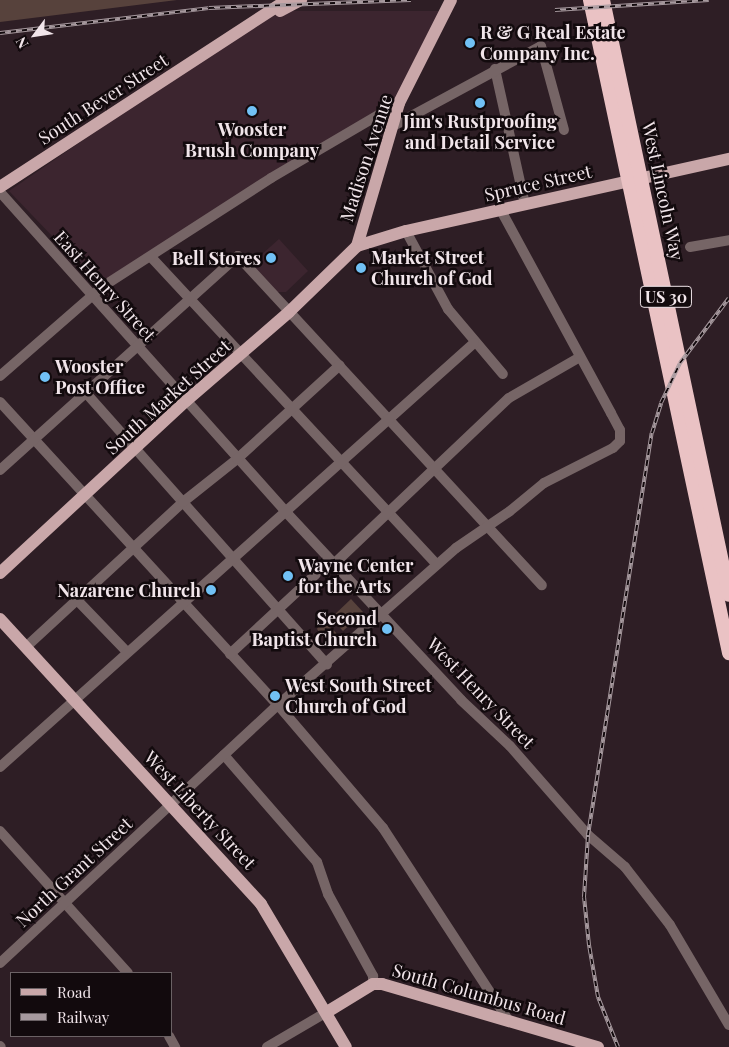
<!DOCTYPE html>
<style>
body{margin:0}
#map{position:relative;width:729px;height:1047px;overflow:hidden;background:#2e1e25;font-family:"Playfair Display",serif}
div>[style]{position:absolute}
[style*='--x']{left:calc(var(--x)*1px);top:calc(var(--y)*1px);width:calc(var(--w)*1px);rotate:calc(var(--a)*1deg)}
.built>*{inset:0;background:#3c252f}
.green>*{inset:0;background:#57423c}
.minor>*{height:10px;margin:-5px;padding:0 5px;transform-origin:5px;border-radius:5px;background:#766566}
.major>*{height:12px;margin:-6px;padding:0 6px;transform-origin:6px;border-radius:6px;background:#c9a7a9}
.highway>*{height:14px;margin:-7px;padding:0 7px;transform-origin:7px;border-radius:7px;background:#eac2c4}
.rail>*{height:4px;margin-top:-2px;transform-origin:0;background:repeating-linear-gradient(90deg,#120a0d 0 5.5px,#a6999e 0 11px);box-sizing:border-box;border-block:1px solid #a6999e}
.dots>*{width:14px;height:14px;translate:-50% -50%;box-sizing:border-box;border:2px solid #120a0d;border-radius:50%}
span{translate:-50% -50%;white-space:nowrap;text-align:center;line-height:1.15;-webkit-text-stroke:5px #120a0d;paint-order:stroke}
.shield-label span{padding:1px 4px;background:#120a0d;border:1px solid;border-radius:4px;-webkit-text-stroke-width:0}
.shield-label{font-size:16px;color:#f1e5ea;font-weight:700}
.poi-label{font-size:18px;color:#f1e5ea;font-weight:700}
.left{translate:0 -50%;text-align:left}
.right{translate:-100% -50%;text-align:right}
.street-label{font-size:18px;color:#f1e5ea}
.legend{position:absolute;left:10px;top:972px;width:162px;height:65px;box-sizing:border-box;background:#120a0d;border:1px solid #6b6265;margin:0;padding:6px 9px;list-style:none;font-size:15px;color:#f1e5ea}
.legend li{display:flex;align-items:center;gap:10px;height:25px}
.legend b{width:25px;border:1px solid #6b6265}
.north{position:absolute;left:10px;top:10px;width:50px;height:50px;-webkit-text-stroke:4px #120a0d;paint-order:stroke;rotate:239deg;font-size:14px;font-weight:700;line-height:20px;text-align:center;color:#f1e5ea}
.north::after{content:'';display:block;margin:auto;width:18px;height:22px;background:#f1e5ea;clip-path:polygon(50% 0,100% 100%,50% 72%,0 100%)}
</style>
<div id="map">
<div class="built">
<i style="clip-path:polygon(271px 11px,440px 11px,396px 104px,98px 284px,9px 191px)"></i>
<i style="clip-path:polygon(279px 239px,308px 271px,286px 292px,276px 292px,251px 264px)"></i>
</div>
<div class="green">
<i style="clip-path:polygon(0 0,177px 0,0 22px)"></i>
<i style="clip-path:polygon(351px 599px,363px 612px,343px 631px,331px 618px)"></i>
<i style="clip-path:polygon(326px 622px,340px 637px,329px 646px,317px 629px,320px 623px)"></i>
</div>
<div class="minor">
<i style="--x:495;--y:69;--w:138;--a:77.5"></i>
<i style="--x:393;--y:126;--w:168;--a:-28.4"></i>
<i style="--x:541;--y:46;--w:87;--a:74.7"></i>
<i style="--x:0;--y:192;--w:428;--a:48.2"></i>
<i style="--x:285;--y:511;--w:258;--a:47"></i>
<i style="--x:461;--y:700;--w:67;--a:43.2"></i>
<i style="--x:510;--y:746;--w:118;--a:48.8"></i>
<i style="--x:588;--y:835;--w:49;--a:40.9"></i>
<i style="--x:625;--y:867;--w:73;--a:52.2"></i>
<i style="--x:670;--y:925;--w:116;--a:59.5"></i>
<i style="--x:406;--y:231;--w:89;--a:61.7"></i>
<i style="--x:448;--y:309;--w:85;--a:49.8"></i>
<i style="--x:690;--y:247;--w:40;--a:-10"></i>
<i style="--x:151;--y:257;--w:420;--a:47.1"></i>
<i style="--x:0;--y:376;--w:135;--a:-41.1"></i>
<i style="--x:102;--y:287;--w:201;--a:-32.8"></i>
<i style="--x:271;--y:178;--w:148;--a:-30.4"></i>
<i style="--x:86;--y:393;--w:363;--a:48.4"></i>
<i style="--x:0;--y:402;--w:411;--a:47.5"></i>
<i style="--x:278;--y:705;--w:162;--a:49.5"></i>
<i style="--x:383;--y:828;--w:229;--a:56.9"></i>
<i style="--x:0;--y:470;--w:320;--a:-42"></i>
<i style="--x:238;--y:256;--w:448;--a:47.3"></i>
<i style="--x:336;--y:562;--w:238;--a:-43.5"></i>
<i style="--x:509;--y:398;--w:82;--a:-30"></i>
<i style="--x:77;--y:600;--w:72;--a:46.1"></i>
<i style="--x:27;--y:646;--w:212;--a:-42.7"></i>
<i style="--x:183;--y:502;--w:69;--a:-38.5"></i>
<i style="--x:237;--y:459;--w:139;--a:-42.4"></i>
<i style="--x:230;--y:654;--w:117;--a:-42.9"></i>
<i style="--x:224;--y:755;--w:142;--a:49"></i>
<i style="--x:317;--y:862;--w:34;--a:71"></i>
<i style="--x:328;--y:894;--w:94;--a:61.2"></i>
<i style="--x:373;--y:976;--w:8;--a:90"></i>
<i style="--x:0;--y:767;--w:636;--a:-41.81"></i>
<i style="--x:0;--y:831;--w:191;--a:48"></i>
<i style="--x:0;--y:963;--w:379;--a:-42.9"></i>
<i style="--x:278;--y:705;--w:237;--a:-41.4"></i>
<i style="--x:456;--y:548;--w:65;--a:-34.4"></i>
<i style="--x:510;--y:511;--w:44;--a:-39.5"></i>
<i style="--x:544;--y:483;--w:77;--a:-26.9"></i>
<i style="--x:613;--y:448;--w:10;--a:-45"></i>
<i style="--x:620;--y:441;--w:11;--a:-90"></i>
<i style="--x:620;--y:430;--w:19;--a:-118"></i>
<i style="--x:611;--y:413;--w:231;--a:-118.5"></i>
<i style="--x:169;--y:1036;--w:13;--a:61"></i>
<i style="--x:0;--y:1046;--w:1;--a:45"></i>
<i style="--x:267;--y:1047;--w:69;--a:-30.3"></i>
</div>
<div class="major">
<i style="--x:280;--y:11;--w:24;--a:-28"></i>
<i style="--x:0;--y:187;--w:343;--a:-33.1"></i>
<i style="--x:357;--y:246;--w:149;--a:-73.6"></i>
<i style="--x:399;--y:103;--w:115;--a:-63.2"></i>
<i style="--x:0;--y:573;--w:253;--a:-42.8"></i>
<i style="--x:186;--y:401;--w:136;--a:-40.8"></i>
<i style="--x:289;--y:312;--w:95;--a:-44.1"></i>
<i style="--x:357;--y:246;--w:51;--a:-17"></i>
<i style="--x:406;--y:231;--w:331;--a:-12.6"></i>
<i style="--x:0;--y:619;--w:386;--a:47.5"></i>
<i style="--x:261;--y:904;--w:166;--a:59.3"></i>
<i style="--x:327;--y:1012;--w:54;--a:-31.3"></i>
<i style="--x:373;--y:984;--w:9;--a:0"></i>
<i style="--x:382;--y:984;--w:225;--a:16.3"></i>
</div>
<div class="highway">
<i style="--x:590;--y:0;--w:668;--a:77.98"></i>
<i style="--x:603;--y:0;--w:608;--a:78.04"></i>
</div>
<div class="rail">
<i style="--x:555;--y:10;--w:154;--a:-3.7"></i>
<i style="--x:0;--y:33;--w:210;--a:-6.8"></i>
<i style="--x:209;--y:8;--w:202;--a:-2.3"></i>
<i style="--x:618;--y:1047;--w:54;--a:-111.8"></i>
<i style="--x:598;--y:997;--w:53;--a:-99.8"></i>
<i style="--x:589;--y:945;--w:48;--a:-95.9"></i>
<i style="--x:584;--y:897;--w:62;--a:-86.3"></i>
<i style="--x:588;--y:835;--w:407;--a:-81"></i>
<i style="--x:652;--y:433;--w:31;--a:-73"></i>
<i style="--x:661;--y:403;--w:44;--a:-64.6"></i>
<i style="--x:680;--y:363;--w:81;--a:-53"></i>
</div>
<div class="dots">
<i style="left:470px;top:43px;background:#71c1f5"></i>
<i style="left:480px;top:103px;background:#71c1f5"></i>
<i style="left:252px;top:111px;background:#71c1f5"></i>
<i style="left:271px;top:258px;background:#71c1f5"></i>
<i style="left:361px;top:268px;background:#71c1f5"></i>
<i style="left:45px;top:377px;background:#71c1f5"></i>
<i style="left:288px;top:576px;background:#71c1f5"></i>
<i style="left:211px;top:590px;background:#71c1f5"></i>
<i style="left:387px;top:629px;background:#71c1f5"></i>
<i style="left:275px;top:696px;background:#71c1f5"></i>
</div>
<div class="shield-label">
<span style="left:666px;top:297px">US 30</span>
</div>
<div class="poi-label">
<span class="left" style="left:480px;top:43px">R &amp; G Real Estate<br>Company Inc.</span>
<span style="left:480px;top:132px">Jim's Rustproofing<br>and Detail Service</span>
<span style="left:252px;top:140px">Wooster<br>Brush Company</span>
<span class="right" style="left:261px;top:258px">Bell Stores</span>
<span class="left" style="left:371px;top:268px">Market Street<br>Church of God</span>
<span class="left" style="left:55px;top:377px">Wooster<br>Post Office</span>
<span class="left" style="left:298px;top:576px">Wayne Center<br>for the Arts</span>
<span class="right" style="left:201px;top:590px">Nazarene Church</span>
<span class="right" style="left:377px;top:629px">Second<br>Baptist Church</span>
<span class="left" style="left:285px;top:696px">West South Street<br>Church of God</span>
</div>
<div class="street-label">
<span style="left:103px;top:99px;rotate:-33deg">South Bever Street</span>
<span style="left:366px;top:158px;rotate:-72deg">Madison Avenue</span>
<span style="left:538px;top:183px;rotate:-13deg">Spruce Street</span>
<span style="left:663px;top:191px;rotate:78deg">West Lincoln Way</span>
<span style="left:105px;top:286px;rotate:48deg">East Henry Street</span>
<span style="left:168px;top:397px;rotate:-42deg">South Market Street</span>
<span style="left:481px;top:693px;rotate:46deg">West Henry Street</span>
<span style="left:200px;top:810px;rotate:47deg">West Liberty Street</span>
<span style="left:74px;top:872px;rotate:-43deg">North Grant Street</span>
<span style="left:479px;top:994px;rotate:16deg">South Columbus Road</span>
</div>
<ul class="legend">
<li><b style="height:6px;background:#c9a7a9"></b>Road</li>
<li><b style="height:6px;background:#a6999e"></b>Railway</li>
</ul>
<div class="north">N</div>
</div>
